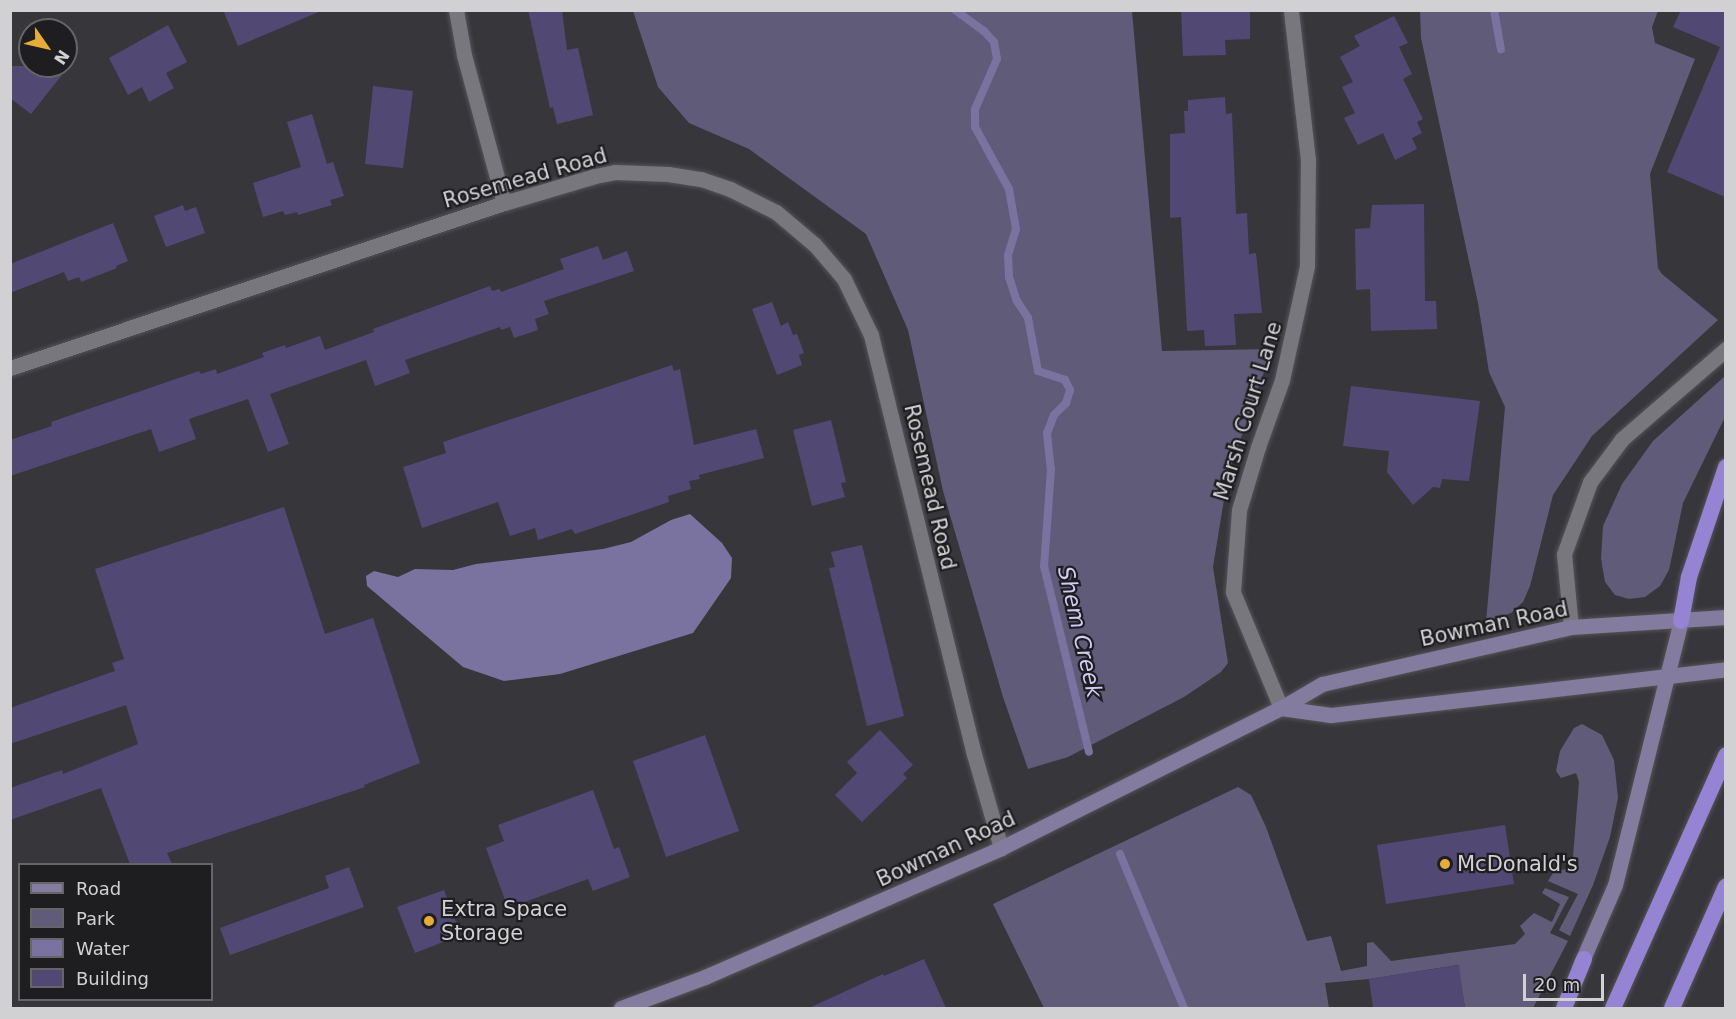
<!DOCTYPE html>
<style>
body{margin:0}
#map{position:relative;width:1736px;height:1019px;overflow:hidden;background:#37363b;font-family:"DejaVu Sans",sans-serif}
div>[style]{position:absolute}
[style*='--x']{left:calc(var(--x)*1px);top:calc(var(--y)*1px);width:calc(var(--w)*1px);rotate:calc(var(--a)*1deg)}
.green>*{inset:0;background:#605b79}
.water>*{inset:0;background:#7a73a0}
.stream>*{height:8px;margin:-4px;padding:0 4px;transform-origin:4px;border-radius:4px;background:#7a73a0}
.building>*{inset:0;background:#514974}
.roads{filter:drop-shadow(0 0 2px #545457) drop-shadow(0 0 2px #545457)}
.minor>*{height:15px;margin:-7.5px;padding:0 7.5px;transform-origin:7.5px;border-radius:7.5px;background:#78777d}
.tertiary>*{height:15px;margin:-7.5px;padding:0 7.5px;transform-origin:7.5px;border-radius:7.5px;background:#78777d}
.secondary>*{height:15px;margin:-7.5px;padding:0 7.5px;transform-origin:7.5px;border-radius:7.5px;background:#837c9e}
.trunk>*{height:16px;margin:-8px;padding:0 8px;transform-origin:8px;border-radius:8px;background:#9584d4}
.dots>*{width:16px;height:16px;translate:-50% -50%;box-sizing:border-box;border:3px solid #1e1e20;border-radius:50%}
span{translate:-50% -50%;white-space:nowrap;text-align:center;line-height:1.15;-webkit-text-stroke:4.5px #1e1e20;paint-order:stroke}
.street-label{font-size:21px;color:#d1d1d4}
.poi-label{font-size:21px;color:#d1d1d4}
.left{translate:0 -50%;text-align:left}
.water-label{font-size:22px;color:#d1cbf6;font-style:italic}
.frame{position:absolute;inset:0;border:12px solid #d1d1d4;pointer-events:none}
.legend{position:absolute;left:18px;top:863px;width:195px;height:138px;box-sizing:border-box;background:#1e1e20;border:2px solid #666668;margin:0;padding:8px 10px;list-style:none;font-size:18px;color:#d1d1d4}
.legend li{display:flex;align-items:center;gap:12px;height:30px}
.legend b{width:30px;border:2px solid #666668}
.north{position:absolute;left:18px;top:18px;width:60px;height:60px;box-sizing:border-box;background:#1e1e20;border:2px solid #666668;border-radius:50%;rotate:124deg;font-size:16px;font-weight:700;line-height:24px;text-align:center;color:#d1d1d4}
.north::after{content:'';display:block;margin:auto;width:21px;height:27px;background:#e5ad35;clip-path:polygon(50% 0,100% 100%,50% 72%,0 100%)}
.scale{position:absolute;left:1523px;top:974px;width:81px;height:27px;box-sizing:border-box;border:3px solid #d1d1d4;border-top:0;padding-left:8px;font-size:18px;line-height:21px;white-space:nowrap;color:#d1d1d4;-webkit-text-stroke:4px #1e1e20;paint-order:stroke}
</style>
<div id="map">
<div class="green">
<i style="clip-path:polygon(633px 11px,1132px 11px,1162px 351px,1272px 349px,1228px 475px,1213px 567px,1228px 663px,1221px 672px,1184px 697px,1068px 757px,1028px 769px,1003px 697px,943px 491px,908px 330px,866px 234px,749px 149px,689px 123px,658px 87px)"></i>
<i style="clip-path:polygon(1420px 11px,1658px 11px,1652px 27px,1655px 43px,1695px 59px,1650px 174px,1658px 268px,1662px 274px,1718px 320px,1592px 436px,1553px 495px,1530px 586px,1523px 602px,1511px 613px,1486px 622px,1505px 407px,1489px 372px,1478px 303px,1421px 38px)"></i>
<i style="clip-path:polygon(1725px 376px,1725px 417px,1683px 503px,1669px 570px,1660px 586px,1645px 597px,1629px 599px,1615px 595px,1605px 582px,1601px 559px,1603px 526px,1622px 484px,1653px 441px)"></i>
<i style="clip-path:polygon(1582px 724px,1602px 735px,1614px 760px,1618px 798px,1610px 837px,1593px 885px,1570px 936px,1559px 930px,1578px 894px,1548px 881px,1555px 870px,1572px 869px,1579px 782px,1576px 773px,1561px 778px,1556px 771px,1560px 751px,1574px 728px)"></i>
<i style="clip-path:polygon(1238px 787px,1251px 795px,1266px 827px,1307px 941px,1331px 936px,1341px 971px,1367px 966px,1367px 943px,1373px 942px,1391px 961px,1515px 944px,1525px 934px,1520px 926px,1534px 913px,1552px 922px,1560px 904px,1542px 893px,1545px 888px,1569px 897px,1550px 933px,1568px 941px,1533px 1008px,1465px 1008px,1458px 965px,1369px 979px,1325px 983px,1329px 1008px,1044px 1008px,993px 904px)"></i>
</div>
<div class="water">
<i style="clip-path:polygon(690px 514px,722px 543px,732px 558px,731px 578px,693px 633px,560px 674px,504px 681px,463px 667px,367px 586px,366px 576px,374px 571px,398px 577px,415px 569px,453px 570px,476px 564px,603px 549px,631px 542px,671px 520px)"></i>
</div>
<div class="stream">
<i style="--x:955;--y:10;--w:36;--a:36"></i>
<i style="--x:984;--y:31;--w:15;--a:48"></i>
<i style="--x:994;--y:42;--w:17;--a:80"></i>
<i style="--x:997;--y:59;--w:55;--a:113.7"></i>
<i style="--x:975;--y:109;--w:18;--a:90"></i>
<i style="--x:975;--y:127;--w:71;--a:61.3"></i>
<i style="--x:1009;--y:189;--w:41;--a:80.1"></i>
<i style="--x:1016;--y:229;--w:28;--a:107"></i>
<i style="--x:1008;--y:256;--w:21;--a:87"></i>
<i style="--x:1009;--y:277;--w:25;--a:72"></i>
<i style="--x:1017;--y:301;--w:20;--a:57"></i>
<i style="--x:1028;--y:318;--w:54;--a:79.3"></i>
<i style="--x:1038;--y:371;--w:28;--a:18"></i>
<i style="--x:1065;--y:380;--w:11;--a:63"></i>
<i style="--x:1070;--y:390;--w:14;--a:107"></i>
<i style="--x:1066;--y:403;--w:17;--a:135"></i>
<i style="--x:1054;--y:415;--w:19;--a:111"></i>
<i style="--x:1047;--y:433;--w:36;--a:84"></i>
<i style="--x:1051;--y:469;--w:97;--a:94.1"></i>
<i style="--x:1044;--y:566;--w:191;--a:76.4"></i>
<i style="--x:1494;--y:10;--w:40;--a:80"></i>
<i style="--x:1120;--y:854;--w:167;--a:67.4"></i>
</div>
<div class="building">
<i style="clip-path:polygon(223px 10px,321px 10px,321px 11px,238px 46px)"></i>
<i style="clip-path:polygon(528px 10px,562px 10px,567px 50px,578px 48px,593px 115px,557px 124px,553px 107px,550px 108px)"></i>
<i style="clip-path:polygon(1181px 10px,1250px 11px,1250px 39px,1225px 40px,1226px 55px,1183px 56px)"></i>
<i style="clip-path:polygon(1681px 10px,1725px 10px,1725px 197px,1667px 172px,1720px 47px,1673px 27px)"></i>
<i style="clip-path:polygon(1394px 16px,1408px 43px,1399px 47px,1412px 74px,1403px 79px,1423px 119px,1417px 122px,1422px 133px,1412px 138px,1417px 149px,1395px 160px,1383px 133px,1358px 145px,1344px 118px,1355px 113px,1342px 87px,1353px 82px,1340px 57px,1360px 46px,1354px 36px)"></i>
<i style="clip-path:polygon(168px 25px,187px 62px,166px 73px,174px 88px,149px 102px,142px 87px,128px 95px,109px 58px)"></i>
<i style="clip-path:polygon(10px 66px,69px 66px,31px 114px,10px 98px)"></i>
<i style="clip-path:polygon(373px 86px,413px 91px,403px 168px,365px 164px)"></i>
<i style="clip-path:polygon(1225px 97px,1226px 114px,1232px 113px,1236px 214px,1247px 213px,1249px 254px,1256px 253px,1262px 313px,1234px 314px,1236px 345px,1205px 346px,1204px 330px,1187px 331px,1181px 217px,1170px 218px,1170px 134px,1185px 133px,1184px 111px,1188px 111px,1188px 100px)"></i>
<i style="clip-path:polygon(312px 114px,327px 164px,333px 162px,344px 196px,330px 200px,332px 205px,298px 215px,297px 212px,285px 215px,283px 211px,263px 217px,253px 183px,301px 167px,287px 122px)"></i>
<i style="clip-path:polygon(1424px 204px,1425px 301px,1436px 301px,1437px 329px,1371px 331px,1370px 289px,1356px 290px,1355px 229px,1370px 228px,1372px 205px)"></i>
<i style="clip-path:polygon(183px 205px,185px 211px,196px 207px,205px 233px,166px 247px,154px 216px)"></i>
<i style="clip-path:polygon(113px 223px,128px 261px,116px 266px,117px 268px,81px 282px,79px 277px,68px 281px,64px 272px,10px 293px,10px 264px)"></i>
<i style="clip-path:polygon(598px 246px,603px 260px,627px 251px,634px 271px,544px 301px,549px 314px,535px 319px,538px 330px,514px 338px,510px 327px,501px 330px,500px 327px,405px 360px,410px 373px,375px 386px,366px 360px,270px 394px,289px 444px,268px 452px,248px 399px,189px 419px,196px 439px,159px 452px,151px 429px,10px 476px,10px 440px,52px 426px,51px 422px,199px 371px,201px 374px,216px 369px,217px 374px,264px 357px,262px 353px,285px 345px,286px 348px,320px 336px,325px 350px,374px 332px,373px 329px,490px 286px,492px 291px,500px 289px,501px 292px,564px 269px,560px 259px)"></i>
<i style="clip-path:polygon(772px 302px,781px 326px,788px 322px,793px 335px,797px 334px,804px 353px,799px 355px,802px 365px,777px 375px,752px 309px)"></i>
<i style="clip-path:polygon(672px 365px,674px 371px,680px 369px,694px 445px,756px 429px,764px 458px,699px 475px,700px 479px,689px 481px,691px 489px,668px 496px,669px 502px,575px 534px,572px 529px,538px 540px,535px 528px,510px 536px,498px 502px,422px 528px,403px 467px,446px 453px,443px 442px)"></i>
<i style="clip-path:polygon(1351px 386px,1480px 401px,1469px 481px,1442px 479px,1440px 488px,1433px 487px,1413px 505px,1387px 472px,1389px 451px,1343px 446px)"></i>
<i style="clip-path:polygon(831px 420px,846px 482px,841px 483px,845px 497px,812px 506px,793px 430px)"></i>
<i style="clip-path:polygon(284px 507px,325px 634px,373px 618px,420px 763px,364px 785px,365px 787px,167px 853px,172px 864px,130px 864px,101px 788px,10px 820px,10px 788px,62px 770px,63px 774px,138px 744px,126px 705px,10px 744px,10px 708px,115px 671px,112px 663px,124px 659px,95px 569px)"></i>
<i style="clip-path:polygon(862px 545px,904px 716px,867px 726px,829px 568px,835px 567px,831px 552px)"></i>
<i style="clip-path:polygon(880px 730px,913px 765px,903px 774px,907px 778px,862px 822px,835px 795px,857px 773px,847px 762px)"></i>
<i style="clip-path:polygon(705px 735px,739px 831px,666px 857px,633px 761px)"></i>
<i style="clip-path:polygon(593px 790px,614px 849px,619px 847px,630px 877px,593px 891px,588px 879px,508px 908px,486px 848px,504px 841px,498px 825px)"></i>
<i style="clip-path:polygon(1505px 825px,1514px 884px,1386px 904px,1377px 845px)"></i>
<i style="clip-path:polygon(349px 867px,364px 907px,230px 955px,220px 928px,329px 888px,325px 876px)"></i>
<i style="clip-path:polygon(444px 890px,461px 935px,415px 953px,397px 907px)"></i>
<i style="clip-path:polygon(924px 959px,946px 1008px,809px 1008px,883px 974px,884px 976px)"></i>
<i style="clip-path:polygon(1459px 965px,1465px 1008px,1373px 1008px,1369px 979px)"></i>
</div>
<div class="roads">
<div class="minor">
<i style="--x:456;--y:10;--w:46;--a:79.9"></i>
<i style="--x:464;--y:55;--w:153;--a:74.9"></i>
<i style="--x:10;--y:368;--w:521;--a:-18.47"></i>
<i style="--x:504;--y:203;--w:95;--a:-16.5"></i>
<i style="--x:595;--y:176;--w:20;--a:-11"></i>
<i style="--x:615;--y:172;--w:53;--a:2.2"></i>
<i style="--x:668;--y:174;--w:33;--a:9"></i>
<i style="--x:701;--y:179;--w:31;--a:19"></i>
<i style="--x:730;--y:189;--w:51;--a:26.6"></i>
<i style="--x:776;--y:212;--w:51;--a:40.2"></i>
<i style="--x:815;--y:245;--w:45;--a:49.5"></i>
<i style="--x:844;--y:279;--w:62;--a:64.3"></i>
<i style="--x:871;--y:335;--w:431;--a:76.2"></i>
<i style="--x:974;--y:754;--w:98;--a:74"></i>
<i style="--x:1281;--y:708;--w:126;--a:-112.5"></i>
<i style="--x:1233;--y:592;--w:82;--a:-85.8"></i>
<i style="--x:1239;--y:510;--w:66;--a:-73.2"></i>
<i style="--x:1258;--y:447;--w:71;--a:-70.3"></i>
<i style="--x:1282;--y:380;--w:117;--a:-77.6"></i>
<i style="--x:1307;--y:266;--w:106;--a:-89.5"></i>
<i style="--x:1308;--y:160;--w:151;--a:-96.5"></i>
</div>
<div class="tertiary">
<i style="--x:1571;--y:627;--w:73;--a:-95.5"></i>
<i style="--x:1564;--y:554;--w:77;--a:-70.1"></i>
<i style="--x:1590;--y:482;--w:54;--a:-53.3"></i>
<i style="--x:1622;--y:439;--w:138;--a:-40.9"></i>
</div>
<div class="secondary">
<i style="--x:1281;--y:708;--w:50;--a:8"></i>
<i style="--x:1331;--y:715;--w:398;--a:-6.6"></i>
<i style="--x:1579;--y:968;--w:90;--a:-66.6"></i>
<i style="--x:1615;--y:885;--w:272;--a:-76"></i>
<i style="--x:621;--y:1008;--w:90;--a:-20.3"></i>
<i style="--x:705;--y:977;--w:323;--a:-23.5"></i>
<i style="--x:1001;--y:848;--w:313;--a:-26.6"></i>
<i style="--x:1281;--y:708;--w:48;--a:-30.3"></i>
<i style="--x:1322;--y:684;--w:255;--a:-12.9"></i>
<i style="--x:1571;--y:627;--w:155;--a:-3.7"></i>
</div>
<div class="trunk">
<i style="--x:1681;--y:621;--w:45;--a:-79.7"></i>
<i style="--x:1689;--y:577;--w:116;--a:-71.4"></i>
<i style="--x:1564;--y:1008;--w:53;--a:-67.8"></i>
<i style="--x:1613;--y:1008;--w:277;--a:-65.9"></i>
<i style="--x:1672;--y:1008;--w:133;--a:-66.1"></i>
</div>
</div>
<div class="dots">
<i style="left:1445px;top:864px;background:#e5ad35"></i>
<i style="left:429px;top:921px;background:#e5ad35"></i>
</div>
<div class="street-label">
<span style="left:525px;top:178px;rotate:-16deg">Rosemead Road</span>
<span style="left:1248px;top:411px;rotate:-73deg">Marsh Court Lane</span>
<span style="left:930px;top:487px;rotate:77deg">Rosemead Road</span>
<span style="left:1494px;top:624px;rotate:-12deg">Bowman Road</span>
<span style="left:946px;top:849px;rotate:-25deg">Bowman Road</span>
</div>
<div class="poi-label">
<span class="left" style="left:1457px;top:864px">McDonald's</span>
<span class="left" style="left:441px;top:921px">Extra Space<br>Storage</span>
</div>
<div class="water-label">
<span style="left:1080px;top:632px;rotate:77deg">Shem Creek</span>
</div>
<div class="frame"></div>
<ul class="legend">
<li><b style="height:8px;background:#837c9e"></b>Road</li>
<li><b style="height:16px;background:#605b79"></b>Park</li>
<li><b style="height:16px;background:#7a73a0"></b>Water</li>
<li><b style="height:16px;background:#514974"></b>Building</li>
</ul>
<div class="north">N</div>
<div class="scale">20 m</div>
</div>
